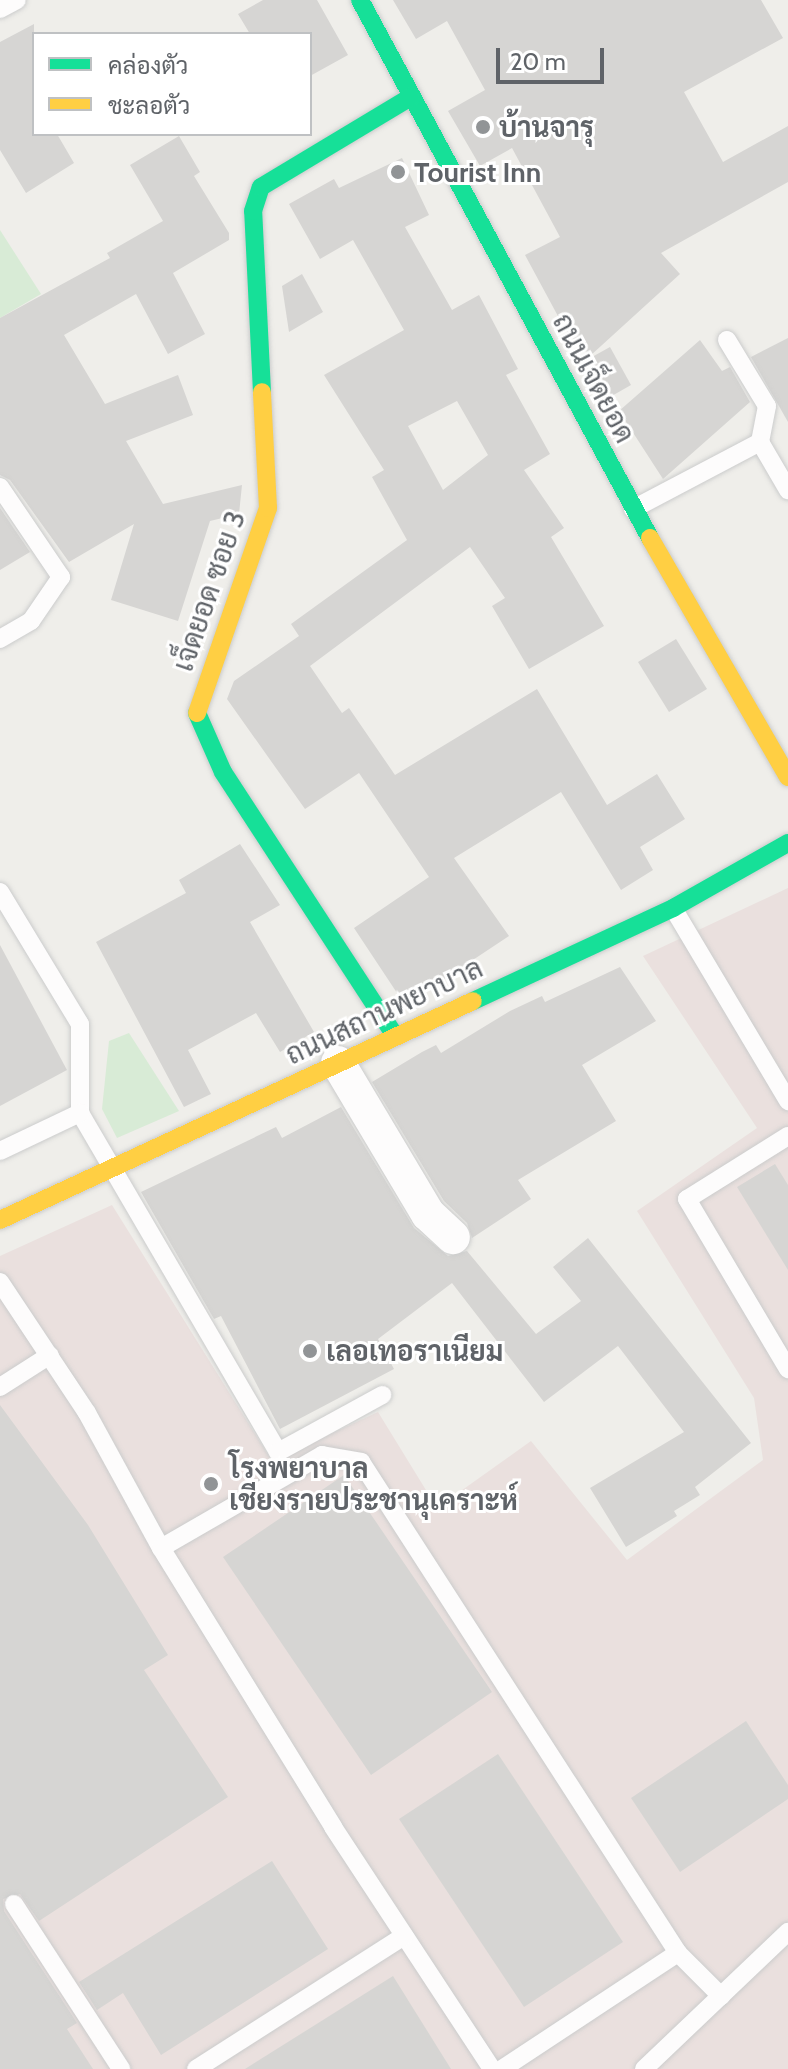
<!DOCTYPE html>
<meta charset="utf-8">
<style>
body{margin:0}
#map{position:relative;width:788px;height:2069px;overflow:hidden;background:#efeeea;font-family:Cabin,Sarabun,sans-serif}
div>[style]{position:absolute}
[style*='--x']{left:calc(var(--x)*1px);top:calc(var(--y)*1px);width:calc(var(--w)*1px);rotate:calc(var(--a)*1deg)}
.medical>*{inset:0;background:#eae0de}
.green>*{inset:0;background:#d8ebd6}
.building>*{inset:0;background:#d6d5d3}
.roads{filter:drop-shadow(0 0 2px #cbcccc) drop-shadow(0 0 2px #cbcccc)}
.lane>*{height:18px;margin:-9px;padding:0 9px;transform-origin:9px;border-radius:9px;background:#fdfcfc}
.street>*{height:34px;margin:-17px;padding:0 17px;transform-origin:17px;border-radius:17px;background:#fdfcfc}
.fast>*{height:18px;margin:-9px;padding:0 9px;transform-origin:9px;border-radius:9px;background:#16e098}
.slow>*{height:18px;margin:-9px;padding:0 9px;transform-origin:9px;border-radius:9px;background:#ffcf43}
.dots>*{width:22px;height:22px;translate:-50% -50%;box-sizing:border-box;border:4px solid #fff;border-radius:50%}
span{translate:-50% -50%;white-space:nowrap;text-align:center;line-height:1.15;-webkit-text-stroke:6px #fff;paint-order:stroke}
.poi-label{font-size:28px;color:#5f6368;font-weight:700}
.left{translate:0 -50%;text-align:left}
.street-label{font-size:28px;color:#5f6368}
.legend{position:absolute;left:32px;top:32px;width:280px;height:104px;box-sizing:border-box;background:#fff;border:2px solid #bfc1c3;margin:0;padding:10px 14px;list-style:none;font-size:24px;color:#5f6368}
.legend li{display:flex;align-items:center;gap:16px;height:40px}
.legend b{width:40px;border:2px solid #bfc1c3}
.scale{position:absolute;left:496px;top:48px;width:108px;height:36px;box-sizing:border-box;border:4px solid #5f6368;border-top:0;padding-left:10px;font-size:24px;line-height:28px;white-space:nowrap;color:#5f6368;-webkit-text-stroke:6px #fff;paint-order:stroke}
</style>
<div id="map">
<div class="medical">
<i style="clip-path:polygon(788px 888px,788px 2069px,0 2069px,0 1256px,112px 1205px,272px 1461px,378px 1412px,437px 1508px,531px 1441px,627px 1560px,763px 1460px,754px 1398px,637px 1211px,757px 1128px,643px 956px)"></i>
</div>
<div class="green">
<i style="clip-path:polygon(0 230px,41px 294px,0 318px)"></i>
<i style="clip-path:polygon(129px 1033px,179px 1111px,117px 1138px,102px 1109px,109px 1041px)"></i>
</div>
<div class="building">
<i style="clip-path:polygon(263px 0,317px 0,348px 55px,310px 76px,310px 34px,250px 34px,238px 14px)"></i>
<i style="clip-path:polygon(393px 0,761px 0,783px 38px,684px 92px,723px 162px,788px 126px,788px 182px,661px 253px,680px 274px,590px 356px,566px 331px,525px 255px,560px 237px,512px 148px,480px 166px,448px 111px,485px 90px,447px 21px,416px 39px)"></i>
<i style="clip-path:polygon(34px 24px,34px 134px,57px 134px,74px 163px,26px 193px,0 150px,0 42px)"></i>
<i style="clip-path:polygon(179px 136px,200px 172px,194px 176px,229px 233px,229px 240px,173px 273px,205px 334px,168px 354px,136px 294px,64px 335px,105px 404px,178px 375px,193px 415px,126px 441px,163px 504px,242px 485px,239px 514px,210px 521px,178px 621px,111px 600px,134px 524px,69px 562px,10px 480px,0 475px,0 318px,110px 258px,107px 253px,163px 221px,130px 165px)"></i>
<i style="clip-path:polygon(evenodd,402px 158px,429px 215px,405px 227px,452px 310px,479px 295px,518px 369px,506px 375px,550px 454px,524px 470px,564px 528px,551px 537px,604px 626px,529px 669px,492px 606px,505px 598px,470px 547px,310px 666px,342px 713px,349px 708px,395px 775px,537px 689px,607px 805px,657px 774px,685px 819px,640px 847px,653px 870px,621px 890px,561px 792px,454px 858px,509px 936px,405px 1005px,354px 928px,429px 877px,359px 773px,305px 809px,227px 699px,234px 681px,299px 636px,291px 624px,407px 540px,372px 477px,384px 470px,324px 375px,404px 330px,353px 240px,320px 259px,289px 204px,334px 179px,339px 188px,402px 158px,457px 401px,488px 455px,443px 490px,408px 426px,457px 401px)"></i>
<i style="clip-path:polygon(302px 274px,323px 312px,289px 332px,282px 286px)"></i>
<i style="clip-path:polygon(788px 338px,788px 422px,751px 357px)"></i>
<i style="clip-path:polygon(700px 340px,722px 371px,730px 367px,750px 402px,663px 479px,619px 411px)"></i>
<i style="clip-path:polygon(610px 347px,631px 385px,603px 401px,583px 362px)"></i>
<i style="clip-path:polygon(0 508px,30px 552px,0 570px)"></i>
<i style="clip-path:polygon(676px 639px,707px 689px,669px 712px,638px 662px)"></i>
<i style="clip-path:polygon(240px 844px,280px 905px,250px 922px,314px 1032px,280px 1052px,256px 1013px,188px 1050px,211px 1094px,184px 1107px,96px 942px,186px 893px,179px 880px)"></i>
<i style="clip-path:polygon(0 945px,67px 1070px,0 1106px)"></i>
<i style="clip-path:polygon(620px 967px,656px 1021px,582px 1065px,616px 1121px,518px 1180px,531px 1199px,472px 1238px,467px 1223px,444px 1201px,372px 1082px,422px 1052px,436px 1045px,441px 1053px,510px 1011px,542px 996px,545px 1002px)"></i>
<i style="clip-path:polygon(341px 1107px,414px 1228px,448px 1256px,467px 1251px,536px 1334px,581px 1301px,553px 1267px,588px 1238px,751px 1443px,695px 1487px,700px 1495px,674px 1511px,677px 1516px,626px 1547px,590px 1488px,684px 1432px,618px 1346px,544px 1402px,452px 1283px,378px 1339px,394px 1369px,280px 1429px,221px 1316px,214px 1319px,141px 1192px,276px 1127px,282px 1138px)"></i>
<i style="clip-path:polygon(775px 1164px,788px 1185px,788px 1270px,737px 1187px)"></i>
<i style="clip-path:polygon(0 1405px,88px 1525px,168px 1655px,144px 1670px,228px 1797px,39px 1921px,20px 1894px,3px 1899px,4px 1911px,77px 2023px,67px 2029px,93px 2069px,0 2069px)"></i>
<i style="clip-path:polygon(344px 1475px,492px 1692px,371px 1775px,223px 1557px)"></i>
<i style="clip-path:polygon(746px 1721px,788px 1785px,788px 1799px,680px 1872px,631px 1798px)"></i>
<i style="clip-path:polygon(498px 1754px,623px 1942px,524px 2007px,399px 1819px)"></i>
<i style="clip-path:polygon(272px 1861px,328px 1949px,161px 2055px,123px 1993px,97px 2010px,79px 1982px)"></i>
<i style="clip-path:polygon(393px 1976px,451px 2069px,245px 2069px)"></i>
</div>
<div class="roads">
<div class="lane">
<i style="--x:0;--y:9;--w:19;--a:-28"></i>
<i style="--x:727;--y:340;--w:77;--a:58.8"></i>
<i style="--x:767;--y:406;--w:37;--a:101"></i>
<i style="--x:760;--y:442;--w:56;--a:59.7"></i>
<i style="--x:0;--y:487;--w:109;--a:55.9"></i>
<i style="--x:61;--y:577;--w:53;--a:124.3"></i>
<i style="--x:31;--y:621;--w:36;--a:150"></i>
<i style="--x:633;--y:509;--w:144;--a:-27.8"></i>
<i style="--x:0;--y:892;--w:154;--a:58.8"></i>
<i style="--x:80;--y:1024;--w:89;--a:90"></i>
<i style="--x:80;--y:1113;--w:393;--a:59.7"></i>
<i style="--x:278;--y:1452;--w:119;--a:-28.7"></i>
<i style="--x:673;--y:908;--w:225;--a:59.2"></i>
<i style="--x:788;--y:1136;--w:119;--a:148"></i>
<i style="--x:687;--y:1199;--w:198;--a:59.3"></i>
<i style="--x:0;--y:1151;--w:89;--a:-25.4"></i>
<i style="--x:0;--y:1282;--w:157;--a:56.4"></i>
<i style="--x:87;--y:1413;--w:154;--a:61.3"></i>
<i style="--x:161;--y:1548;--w:328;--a:58.3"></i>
<i style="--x:333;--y:1827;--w:290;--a:56.7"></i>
<i style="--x:0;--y:1387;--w:59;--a:-32.6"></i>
<i style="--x:161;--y:1548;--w:186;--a:-30"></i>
<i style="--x:322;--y:1455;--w:40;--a:10"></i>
<i style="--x:361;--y:1462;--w:584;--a:57.15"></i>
<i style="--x:678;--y:1953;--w:61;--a:45"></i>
<i style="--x:14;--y:1904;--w:197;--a:57"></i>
<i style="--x:196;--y:2069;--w:247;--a:-32.6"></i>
<i style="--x:502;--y:2069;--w:211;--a:-33.4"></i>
<i style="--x:644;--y:2069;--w:199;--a:-43.6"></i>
</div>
<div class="street">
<i style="--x:338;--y:1063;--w:176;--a:59.2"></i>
<i style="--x:428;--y:1214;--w:34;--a:43"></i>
</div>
<div class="fast">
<i style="--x:360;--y:0;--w:611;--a:61.67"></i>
<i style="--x:262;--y:392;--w:181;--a:-92.8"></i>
<i style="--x:253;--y:211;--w:25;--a:-72"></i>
<i style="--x:261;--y:187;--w:175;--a:-31"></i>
<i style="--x:197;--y:713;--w:64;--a:66.2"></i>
<i style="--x:223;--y:772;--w:315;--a:56.9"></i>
<i style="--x:473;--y:1001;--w:221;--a:-24.9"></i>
<i style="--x:673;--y:908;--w:132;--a:-29.5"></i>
</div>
<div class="slow">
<i style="--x:650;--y:538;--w:276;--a:60"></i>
<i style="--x:197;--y:713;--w:217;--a:-70.9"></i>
<i style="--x:268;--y:508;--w:116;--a:-93"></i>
<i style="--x:0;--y:1220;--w:521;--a:-24.84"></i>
</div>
</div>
<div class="dots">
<i style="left:483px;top:127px;background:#919496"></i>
<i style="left:398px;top:172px;background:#919496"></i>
<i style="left:310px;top:1351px;background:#919496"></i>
<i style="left:211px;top:1484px;background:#919496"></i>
</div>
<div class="poi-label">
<span class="left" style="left:499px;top:127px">บ้านจารุ</span>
<span class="left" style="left:414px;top:172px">Tourist Inn</span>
<span class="left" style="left:326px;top:1351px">เลอเทอราเนียม</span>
<span class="left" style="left:229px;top:1484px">โรงพยาบาล<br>เชียงรายประชานุเคราะห์</span>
</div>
<div class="street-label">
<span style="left:594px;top:378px;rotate:62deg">ถนนเจ็ดยอด</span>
<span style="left:209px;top:591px;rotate:-71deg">เจ็ดยอด ซอย 3</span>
<span style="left:384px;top:1011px;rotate:-25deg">ถนนสถานพยาบาล</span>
</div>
<ul class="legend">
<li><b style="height:10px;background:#16e098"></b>คล่องตัว</li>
<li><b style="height:10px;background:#ffcf43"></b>ชะลอตัว</li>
</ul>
<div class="scale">20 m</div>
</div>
